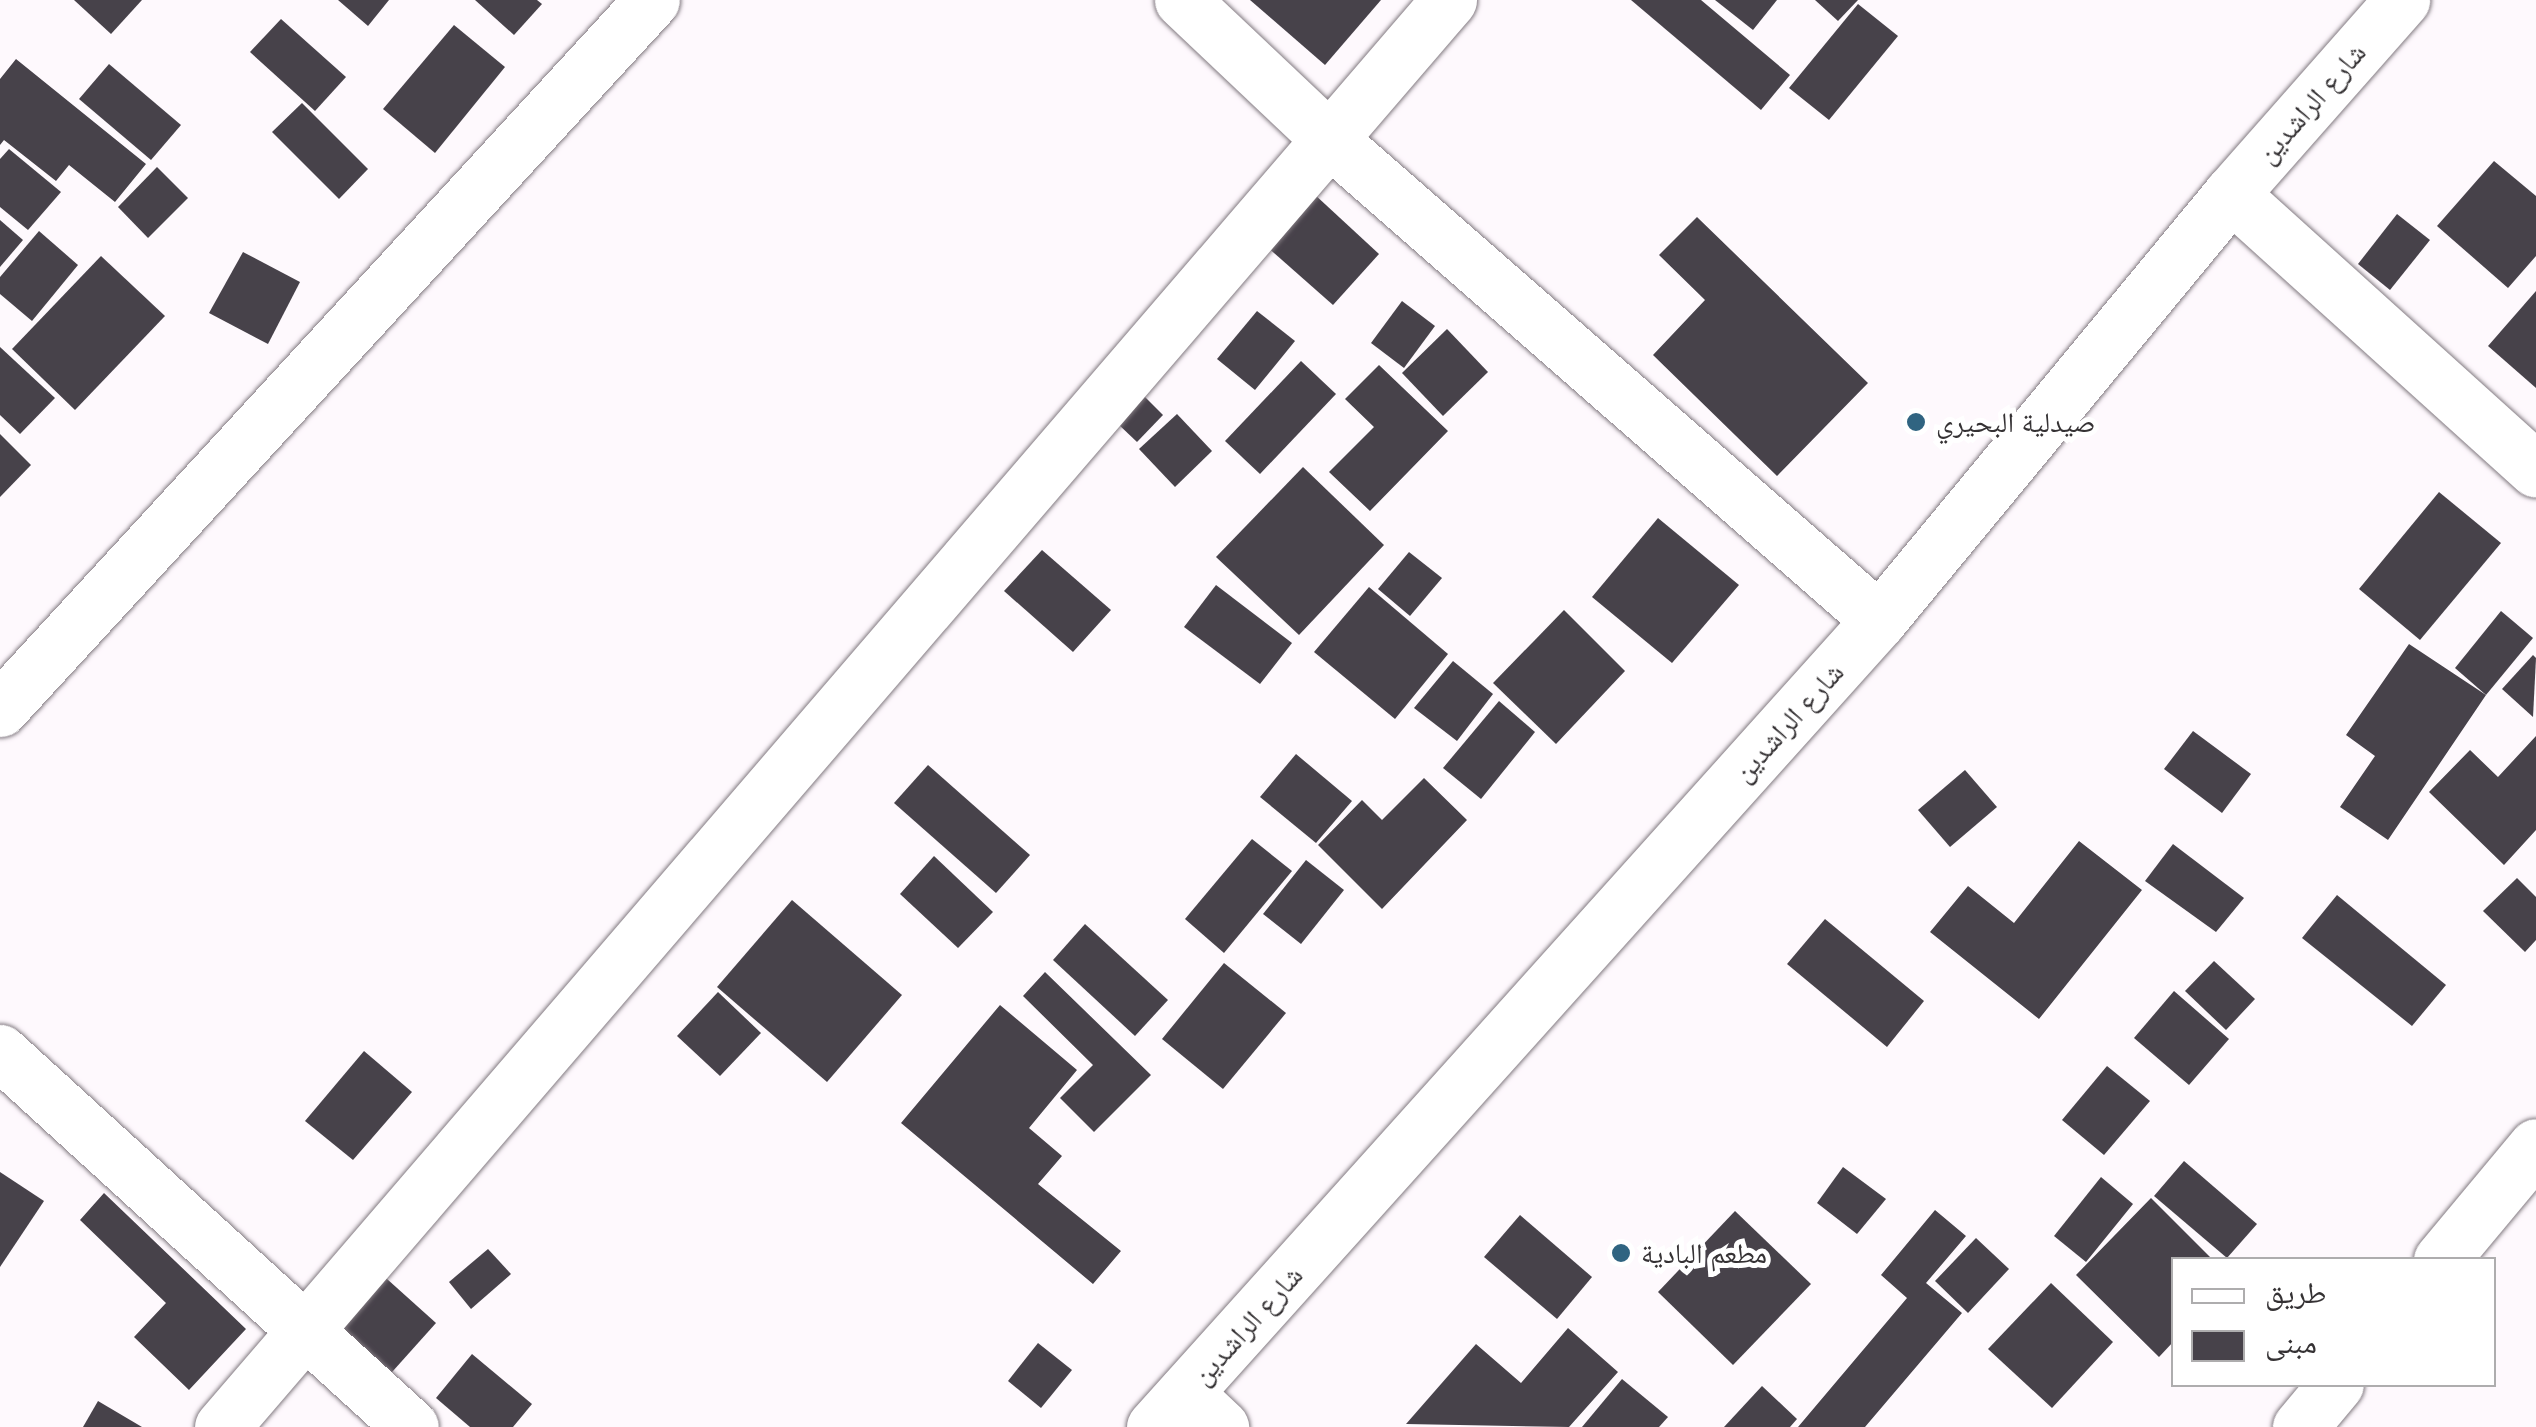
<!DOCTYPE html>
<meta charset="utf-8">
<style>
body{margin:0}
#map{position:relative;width:2536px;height:1427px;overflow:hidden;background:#fef9fd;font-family:"PT Sans","Noto Naskh Arabic",sans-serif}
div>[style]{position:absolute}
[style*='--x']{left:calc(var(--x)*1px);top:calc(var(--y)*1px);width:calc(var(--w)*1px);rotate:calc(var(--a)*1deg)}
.building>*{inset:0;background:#47424a}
.roads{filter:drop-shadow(0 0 2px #827a81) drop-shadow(0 0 2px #827a81)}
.minor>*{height:55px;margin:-27.5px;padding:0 27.5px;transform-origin:27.5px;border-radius:27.5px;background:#fff}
.dots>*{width:28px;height:28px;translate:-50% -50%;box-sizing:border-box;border:5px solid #fff;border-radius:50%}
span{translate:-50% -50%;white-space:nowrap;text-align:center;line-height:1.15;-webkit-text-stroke:10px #fff;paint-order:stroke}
.street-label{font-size:28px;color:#353234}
.poi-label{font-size:28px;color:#353234}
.left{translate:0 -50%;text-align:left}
.legend{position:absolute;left:2171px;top:1257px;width:325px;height:130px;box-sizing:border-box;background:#fff;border:2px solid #aeadae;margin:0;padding:12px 18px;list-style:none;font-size:30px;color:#353234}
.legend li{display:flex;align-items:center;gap:20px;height:50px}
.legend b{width:50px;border:2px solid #aeadae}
</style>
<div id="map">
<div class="building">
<i style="clip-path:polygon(74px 0,142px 0,111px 34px)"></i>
<i style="clip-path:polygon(338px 0,389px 0,368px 26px)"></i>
<i style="clip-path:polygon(475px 0,537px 0,542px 4px,514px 35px)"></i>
<i style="clip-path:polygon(1250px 0,1381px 0,1325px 65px)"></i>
<i style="clip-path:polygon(1631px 0,1701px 0,1790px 75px,1761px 110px)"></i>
<i style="clip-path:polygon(1715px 0,1777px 0,1753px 30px)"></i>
<i style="clip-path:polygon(1815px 0,1858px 0,1838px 21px)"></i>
<i style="clip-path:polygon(1858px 4px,1898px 36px,1829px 120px,1789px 88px)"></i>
<i style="clip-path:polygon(281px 19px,346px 77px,315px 111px,250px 52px)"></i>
<i style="clip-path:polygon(454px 25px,505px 67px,435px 153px,383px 109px)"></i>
<i style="clip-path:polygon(16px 59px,146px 164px,115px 202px,69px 165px,56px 181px,4px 140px,0 145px,0 79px)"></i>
<i style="clip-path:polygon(109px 64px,181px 125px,151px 160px,79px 99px)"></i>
<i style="clip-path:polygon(302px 103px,368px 169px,339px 199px,272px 132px)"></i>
<i style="clip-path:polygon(9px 149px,61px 192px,28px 230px,0 207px,0 159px)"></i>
<i style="clip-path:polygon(2494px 161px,2536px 196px,2536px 256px,2508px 288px,2437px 226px)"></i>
<i style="clip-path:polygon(157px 167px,188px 198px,148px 238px,118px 207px)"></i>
<i style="clip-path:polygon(1313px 193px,1379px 254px,1333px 305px,1265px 245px)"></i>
<i style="clip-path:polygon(2397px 214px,2430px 240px,2390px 290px,2358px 264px)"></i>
<i style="clip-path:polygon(1697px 217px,1868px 383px,1777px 476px,1653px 355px,1705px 300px,1659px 255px)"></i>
<i style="clip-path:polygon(0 220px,23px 240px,0 267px)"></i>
<i style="clip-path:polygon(39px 231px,78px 265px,32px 321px,0 294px,0 277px)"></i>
<i style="clip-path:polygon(243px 252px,300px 282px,268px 344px,209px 313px)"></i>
<i style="clip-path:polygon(101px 256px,165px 316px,75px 410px,12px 349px)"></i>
<i style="clip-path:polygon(2536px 291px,2536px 388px,2488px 346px)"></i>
<i style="clip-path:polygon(1402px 301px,1435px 326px,1404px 368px,1371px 343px)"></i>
<i style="clip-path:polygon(1257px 311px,1295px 341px,1255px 390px,1217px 359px)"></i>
<i style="clip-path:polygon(1447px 329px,1488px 372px,1443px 416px,1402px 373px)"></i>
<i style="clip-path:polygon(0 347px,55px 398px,20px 434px,0 415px)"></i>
<i style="clip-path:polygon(1301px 361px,1336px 394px,1260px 474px,1225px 441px)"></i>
<i style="clip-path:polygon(1379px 365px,1448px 431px,1370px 511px,1329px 472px,1374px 427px,1345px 399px)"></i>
<i style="clip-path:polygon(1124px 376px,1163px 415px,1137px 442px,1097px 404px)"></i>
<i style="clip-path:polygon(1177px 414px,1212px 451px,1175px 487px,1139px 449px)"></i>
<i style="clip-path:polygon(0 434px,31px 465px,0 497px)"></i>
<i style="clip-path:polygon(1303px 467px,1384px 545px,1299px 635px,1216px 557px)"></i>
<i style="clip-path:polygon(2439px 492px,2501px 543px,2420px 640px,2359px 589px)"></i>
<i style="clip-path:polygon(1658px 518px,1739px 585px,1672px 663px,1592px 597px)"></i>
<i style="clip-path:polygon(1042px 550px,1111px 610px,1073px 652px,1004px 591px)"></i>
<i style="clip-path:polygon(1409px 552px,1442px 578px,1410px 616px,1378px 589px)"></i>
<i style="clip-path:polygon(1216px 585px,1292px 643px,1260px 684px,1184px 627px)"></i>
<i style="clip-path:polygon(1369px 587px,1448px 654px,1395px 719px,1314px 652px)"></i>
<i style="clip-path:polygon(1564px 610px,1625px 671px,1556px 744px,1493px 683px)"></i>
<i style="clip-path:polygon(2501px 611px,2533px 638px,2486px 695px,2455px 668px)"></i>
<i style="clip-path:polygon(2409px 644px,2486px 695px,2388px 840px,2340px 807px,2375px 756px,2346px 735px)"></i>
<i style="clip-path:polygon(2533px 655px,2536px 658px,2533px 717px,2502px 689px)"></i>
<i style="clip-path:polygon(1453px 661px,1493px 694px,1457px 741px,1414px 708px)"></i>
<i style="clip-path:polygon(1499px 701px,1535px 732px,1481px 799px,1443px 768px)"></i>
<i style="clip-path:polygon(2193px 731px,2251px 774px,2222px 813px,2164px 769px)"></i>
<i style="clip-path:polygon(2536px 736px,2536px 830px,2504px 865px,2429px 792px,2470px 750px,2498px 777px)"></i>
<i style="clip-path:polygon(1296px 754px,1352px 801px,1316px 843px,1260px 797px)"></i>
<i style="clip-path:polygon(928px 765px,1030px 855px,996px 893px,894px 803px)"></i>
<i style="clip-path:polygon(1965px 770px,1997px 807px,1950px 847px,1918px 810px)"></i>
<i style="clip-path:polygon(1424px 778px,1467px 820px,1382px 909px,1318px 845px,1362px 800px,1382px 820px)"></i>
<i style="clip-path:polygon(1252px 839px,1292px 871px,1224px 953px,1185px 919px)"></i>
<i style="clip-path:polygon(2079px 841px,2142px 890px,2039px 1019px,1930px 932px,1968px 886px,2014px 923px)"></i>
<i style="clip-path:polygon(2173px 844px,2244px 898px,2216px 932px,2145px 881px)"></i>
<i style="clip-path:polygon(934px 856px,993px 912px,958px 948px,900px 894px)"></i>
<i style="clip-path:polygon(1306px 860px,1344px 890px,1301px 944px,1263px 914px)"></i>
<i style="clip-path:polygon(2517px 878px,2536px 897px,2536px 940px,2525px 952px,2483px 911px)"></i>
<i style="clip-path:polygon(2337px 895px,2446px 985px,2412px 1026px,2302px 938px)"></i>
<i style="clip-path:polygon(792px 900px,902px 995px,827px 1082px,717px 987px)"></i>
<i style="clip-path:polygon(1825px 919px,1924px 1001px,1887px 1047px,1787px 964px)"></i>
<i style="clip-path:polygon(1085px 924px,1168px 1000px,1135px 1036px,1053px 960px)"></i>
<i style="clip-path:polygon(2214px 961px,2255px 999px,2226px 1030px,2185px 991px)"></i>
<i style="clip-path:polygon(1224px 963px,1286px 1013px,1223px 1089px,1162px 1039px)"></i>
<i style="clip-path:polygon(1045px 972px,1151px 1075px,1094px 1132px,1060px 1098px,1093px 1065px,1023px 996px)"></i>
<i style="clip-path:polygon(2174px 991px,2229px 1039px,2189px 1085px,2134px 1038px)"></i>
<i style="clip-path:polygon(718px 992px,761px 1033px,720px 1076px,677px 1036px)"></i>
<i style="clip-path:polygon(1000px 1005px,1077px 1070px,1029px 1128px,1062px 1156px,1038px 1184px,1121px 1251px,1093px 1284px,901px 1123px)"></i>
<i style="clip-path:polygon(364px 1051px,412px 1092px,353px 1160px,305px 1121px)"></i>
<i style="clip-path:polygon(2107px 1066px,2150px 1101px,2104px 1155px,2062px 1120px)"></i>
<i style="clip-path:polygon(2184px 1161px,2257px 1224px,2227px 1258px,2154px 1196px)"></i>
<i style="clip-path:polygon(1843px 1167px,1886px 1199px,1857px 1234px,1817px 1203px)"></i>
<i style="clip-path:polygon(0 1172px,44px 1201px,0 1267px)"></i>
<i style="clip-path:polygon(2101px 1177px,2133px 1204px,2086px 1262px,2054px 1236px)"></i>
<i style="clip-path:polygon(104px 1193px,246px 1329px,189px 1390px,134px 1337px,166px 1303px,80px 1220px)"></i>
<i style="clip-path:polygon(2151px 1198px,2213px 1260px,2174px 1260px,2174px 1341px,2159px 1357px,2076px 1275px)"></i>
<i style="clip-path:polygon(1935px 1210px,1966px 1236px,1926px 1283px,1962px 1313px,1865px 1427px,1798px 1427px,1907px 1298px,1881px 1275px)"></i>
<i style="clip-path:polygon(1735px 1211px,1811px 1284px,1733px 1365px,1658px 1292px)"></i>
<i style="clip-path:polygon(1520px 1215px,1592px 1277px,1557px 1319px,1484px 1257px)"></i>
<i style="clip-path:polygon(1976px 1238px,2009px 1269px,1968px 1313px,1935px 1281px)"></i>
<i style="clip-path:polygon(488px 1249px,511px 1274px,471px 1309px,449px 1282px)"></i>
<i style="clip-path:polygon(377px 1270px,436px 1323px,384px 1381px,325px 1328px)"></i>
<i style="clip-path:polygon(2051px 1283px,2113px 1342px,2052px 1408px,1988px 1349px)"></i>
<i style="clip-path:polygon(1568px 1328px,1618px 1372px,1569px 1427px,1406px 1424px,1476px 1344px,1521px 1383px)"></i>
<i style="clip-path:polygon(1038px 1343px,1072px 1370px,1041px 1408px,1008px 1381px)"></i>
<i style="clip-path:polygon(472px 1354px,532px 1404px,513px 1427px,470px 1427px,436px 1398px)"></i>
<i style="clip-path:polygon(1622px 1379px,1668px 1417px,1659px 1427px,1582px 1427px)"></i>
<i style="clip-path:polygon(1762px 1386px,1797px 1419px,1790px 1427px,1724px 1427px)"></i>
<i style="clip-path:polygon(98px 1401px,142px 1427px,83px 1427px)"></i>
</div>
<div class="roads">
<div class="minor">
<i style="--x:1182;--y:0;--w:201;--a:43.4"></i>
<i style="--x:1328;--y:138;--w:732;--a:41.18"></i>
<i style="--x:2231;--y:194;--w:411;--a:42.1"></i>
<i style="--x:0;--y:709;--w:963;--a:-47.4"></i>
<i style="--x:0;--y:1052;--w:556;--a:42.38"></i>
<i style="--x:2441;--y:1260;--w:148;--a:-50.2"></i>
<i style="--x:1185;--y:1393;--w:50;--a:43.4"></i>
<i style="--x:222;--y:1427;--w:1882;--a:-49.31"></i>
<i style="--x:1154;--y:1427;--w:1085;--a:-48.06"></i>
<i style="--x:1879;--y:620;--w:553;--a:-50.43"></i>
<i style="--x:2231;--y:194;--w:259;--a:-48.6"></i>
<i style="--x:2300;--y:1427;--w:56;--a:-50.1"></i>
</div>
</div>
<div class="dots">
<i style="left:1916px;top:422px;background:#306481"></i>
<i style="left:1621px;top:1253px;background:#306481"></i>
</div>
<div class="street-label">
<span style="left:2311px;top:103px;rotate:-49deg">شارع الراشدين</span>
<span style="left:1788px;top:722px;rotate:-48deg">شارع الراشدين</span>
<span style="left:1247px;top:1325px;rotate:-48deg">شارع الراشدين</span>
</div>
<div class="poi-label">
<span class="left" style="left:1936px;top:422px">صيدلية البحيري</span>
<span class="left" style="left:1641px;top:1253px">مطعم البادية</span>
</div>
<ul class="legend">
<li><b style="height:12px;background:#fff"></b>طريق</li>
<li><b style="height:28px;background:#47424a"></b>مبنى</li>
</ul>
</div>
